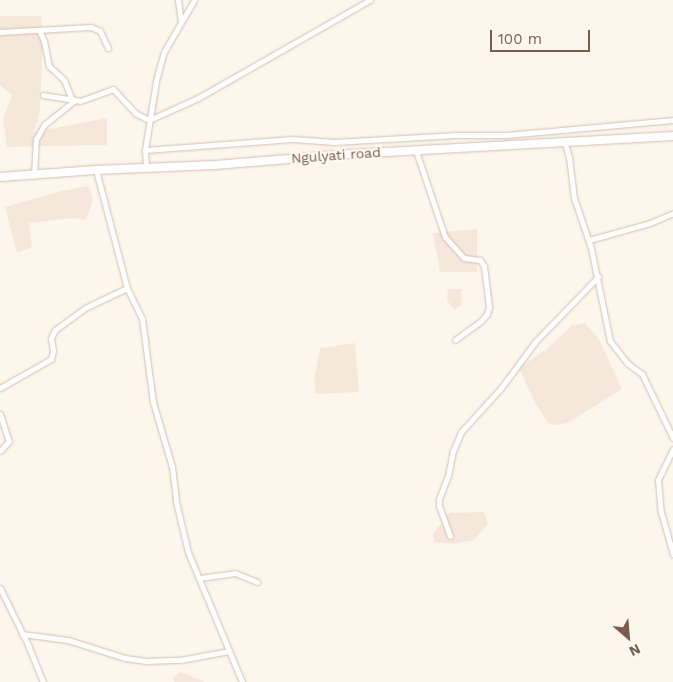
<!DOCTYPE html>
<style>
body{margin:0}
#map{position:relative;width:673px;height:682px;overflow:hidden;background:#fdf6ec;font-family:"Work Sans",sans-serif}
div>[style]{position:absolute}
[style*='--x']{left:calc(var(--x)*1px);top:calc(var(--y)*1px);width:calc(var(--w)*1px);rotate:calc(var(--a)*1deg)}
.residential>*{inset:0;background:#f5e8da}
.roads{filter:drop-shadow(0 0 1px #d1beb0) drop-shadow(0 0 1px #d1beb0)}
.street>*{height:5px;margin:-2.5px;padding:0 2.5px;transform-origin:2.5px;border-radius:2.5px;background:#fff}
.secondary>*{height:8px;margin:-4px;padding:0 4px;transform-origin:4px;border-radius:4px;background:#fff}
span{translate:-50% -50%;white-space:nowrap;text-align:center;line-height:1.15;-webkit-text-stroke:4.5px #fffaf3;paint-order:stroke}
.street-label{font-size:14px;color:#7a5c4d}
.north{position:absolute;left:603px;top:612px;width:50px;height:50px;-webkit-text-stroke:4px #fffaf3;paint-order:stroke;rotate:153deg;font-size:14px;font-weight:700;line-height:20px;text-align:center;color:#7a5c4d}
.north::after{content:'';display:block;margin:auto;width:18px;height:22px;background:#7a5c4d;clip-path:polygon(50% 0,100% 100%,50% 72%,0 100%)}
.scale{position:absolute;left:490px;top:30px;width:100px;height:22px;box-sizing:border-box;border:2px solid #7a5c4d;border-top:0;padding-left:6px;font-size:15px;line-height:18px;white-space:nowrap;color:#7a5c4d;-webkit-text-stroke:4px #fffaf3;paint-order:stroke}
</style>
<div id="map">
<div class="residential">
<i style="clip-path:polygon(0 16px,41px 16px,43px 34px,40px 110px,34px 132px,107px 118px,107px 145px,7px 147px,3px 119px,12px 95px,0 85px)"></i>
<i style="clip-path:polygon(89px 186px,93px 200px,86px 220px,74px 218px,29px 223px,32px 247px,17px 253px,5px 207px,61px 191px)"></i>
<i style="clip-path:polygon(477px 229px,477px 272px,440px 272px,433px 233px)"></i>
<i style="clip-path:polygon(448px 289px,461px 289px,462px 305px,454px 310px,447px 300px)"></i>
<i style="clip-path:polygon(585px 323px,599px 339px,622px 389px,568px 423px,555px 425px,548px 423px,534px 401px,519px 368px,548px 348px,572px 325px)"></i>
<i style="clip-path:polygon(355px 343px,359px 392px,316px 394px,314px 380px,320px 348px)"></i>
<i style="clip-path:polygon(484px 512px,488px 524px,474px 540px,453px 544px,434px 542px,433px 534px,449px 513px)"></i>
<i style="clip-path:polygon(181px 672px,205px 682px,174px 682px,173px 677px)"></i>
</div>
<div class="roads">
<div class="street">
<i style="--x:182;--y:21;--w:24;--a:-60"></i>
<i style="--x:39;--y:30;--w:12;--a:66"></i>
<i style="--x:44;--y:41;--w:25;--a:79"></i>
<i style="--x:49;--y:66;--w:21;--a:43"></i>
<i style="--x:64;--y:80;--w:22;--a:68"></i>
<i style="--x:0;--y:32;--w:91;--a:-3.1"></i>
<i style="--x:91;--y:27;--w:10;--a:24"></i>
<i style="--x:100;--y:31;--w:19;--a:65"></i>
<i style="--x:43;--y:95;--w:37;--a:9"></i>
<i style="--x:80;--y:101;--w:35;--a:-20"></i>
<i style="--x:113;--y:89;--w:33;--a:47"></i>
<i style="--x:135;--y:113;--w:16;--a:27"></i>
<i style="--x:149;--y:120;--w:54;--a:-24.2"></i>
<i style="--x:198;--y:98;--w:198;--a:-29.7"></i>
<i style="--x:565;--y:143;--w:15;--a:74"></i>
<i style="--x:569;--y:157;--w:41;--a:83"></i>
<i style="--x:574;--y:198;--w:53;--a:71.2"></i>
<i style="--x:591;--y:248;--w:95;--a:78.5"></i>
<i style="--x:610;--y:341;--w:28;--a:52"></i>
<i style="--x:627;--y:363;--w:19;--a:36"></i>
<i style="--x:642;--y:374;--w:71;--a:64.2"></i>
<i style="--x:145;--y:150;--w:148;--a:-4.3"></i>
<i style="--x:293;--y:139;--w:41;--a:4.2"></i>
<i style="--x:334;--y:142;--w:123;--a:-3.3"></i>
<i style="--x:457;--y:135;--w:49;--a:0"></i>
<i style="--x:506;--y:135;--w:168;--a:-5.1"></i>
<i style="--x:416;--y:151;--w:91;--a:71.4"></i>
<i style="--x:445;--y:237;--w:28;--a:48"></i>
<i style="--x:464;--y:258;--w:16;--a:7"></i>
<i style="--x:480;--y:260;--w:7;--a:56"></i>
<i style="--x:484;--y:266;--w:41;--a:83"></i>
<i style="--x:489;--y:307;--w:7;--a:106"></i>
<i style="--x:487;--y:314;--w:9;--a:131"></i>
<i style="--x:481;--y:321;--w:32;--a:144"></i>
<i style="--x:146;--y:168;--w:18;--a:-93"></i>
<i style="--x:145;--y:150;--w:70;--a:-80.9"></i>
<i style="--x:156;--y:81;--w:30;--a:-75"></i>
<i style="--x:164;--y:52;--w:34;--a:-60"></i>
<i style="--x:181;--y:22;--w:22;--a:-98"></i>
<i style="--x:96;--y:170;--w:122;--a:75.3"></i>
<i style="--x:127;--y:288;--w:34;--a:64"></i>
<i style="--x:142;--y:319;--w:84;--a:82.5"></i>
<i style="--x:153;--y:402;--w:68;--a:73.7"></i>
<i style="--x:172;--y:467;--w:35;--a:83"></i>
<i style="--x:176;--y:502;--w:51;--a:76.5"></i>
<i style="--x:188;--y:552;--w:141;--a:67.4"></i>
<i style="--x:34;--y:175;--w:36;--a:-87"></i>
<i style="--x:36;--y:139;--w:16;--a:-60"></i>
<i style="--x:44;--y:125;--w:40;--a:-39"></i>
<i style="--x:589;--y:240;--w:63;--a:-15.6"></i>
<i style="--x:650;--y:223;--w:25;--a:-23"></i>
<i style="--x:0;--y:388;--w:59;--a:-29.6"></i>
<i style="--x:51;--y:359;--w:8;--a:-76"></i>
<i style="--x:53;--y:351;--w:13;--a:-99"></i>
<i style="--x:51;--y:338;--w:9;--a:-63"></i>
<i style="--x:55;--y:330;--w:39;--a:-36"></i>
<i style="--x:87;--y:307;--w:44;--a:-25.4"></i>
<i style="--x:0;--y:414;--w:28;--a:72"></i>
<i style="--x:9;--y:441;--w:13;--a:132"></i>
<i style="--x:673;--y:449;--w:34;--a:116"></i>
<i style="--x:658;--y:480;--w:32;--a:85"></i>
<i style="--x:661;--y:512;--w:44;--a:74.1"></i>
<i style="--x:450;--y:536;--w:32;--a:-110"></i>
<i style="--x:439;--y:506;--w:7;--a:-90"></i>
<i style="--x:439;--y:499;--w:25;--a:-69"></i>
<i style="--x:448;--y:476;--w:25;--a:-79"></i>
<i style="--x:453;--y:451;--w:21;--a:-67"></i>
<i style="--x:461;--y:432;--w:59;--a:-47.7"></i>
<i style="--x:501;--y:388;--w:57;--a:-53.5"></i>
<i style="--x:535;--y:342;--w:91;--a:-45.9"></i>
<i style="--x:200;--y:578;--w:35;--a:-8"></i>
<i style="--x:235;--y:573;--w:24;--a:22"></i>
<i style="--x:0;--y:588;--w:64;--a:63.8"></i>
<i style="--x:28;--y:645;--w:40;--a:68"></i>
<i style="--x:22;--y:634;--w:46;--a:7.4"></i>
<i style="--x:68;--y:640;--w:60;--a:17.5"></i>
<i style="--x:125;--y:658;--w:21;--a:8"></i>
<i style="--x:146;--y:661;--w:34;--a:-2"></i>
<i style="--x:180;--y:660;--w:50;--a:-10.4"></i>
</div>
<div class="secondary">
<i style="--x:0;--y:177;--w:96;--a:-4.2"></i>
<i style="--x:96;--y:170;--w:119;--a:-2.4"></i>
<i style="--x:215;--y:165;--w:135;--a:-4.7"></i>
<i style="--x:350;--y:154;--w:324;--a:-3.2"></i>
</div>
</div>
<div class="street-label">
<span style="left:336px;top:155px;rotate:-4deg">Ngulyati road</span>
</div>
<div class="north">N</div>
<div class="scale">100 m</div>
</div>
